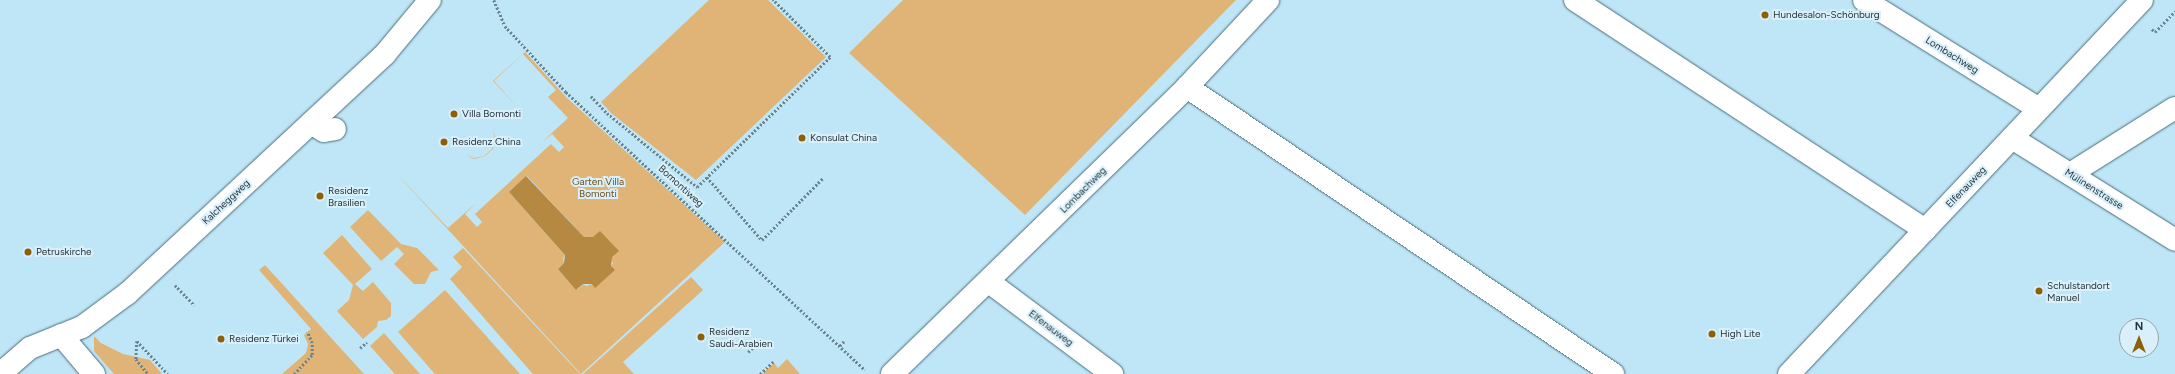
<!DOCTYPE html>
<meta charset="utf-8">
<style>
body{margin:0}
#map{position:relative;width:2175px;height:374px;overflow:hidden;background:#bfe6f7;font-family:Figtree,sans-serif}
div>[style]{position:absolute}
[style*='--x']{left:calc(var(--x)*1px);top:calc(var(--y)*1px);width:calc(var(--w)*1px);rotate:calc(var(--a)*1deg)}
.green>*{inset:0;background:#dfb476}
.water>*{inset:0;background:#b68943}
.path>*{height:2.5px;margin-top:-1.25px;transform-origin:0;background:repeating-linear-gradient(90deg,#6a8590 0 2px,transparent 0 4px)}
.roads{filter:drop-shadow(0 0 1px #496d7b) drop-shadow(0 0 1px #496d7b)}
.minor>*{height:22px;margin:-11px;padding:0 11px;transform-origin:11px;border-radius:11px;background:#fff}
.dots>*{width:11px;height:11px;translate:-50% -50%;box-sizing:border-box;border:2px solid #d9f0fb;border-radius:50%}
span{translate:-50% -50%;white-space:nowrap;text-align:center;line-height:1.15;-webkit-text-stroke:4px #d9f0fb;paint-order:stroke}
.poi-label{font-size:10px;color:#25353b}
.left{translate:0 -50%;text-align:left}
.street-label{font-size:10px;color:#25353b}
.park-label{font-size:10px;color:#6e4e1a}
.north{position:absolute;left:2119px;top:318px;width:40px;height:40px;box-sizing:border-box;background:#d9f0fb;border:1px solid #91a5ae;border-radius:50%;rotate:0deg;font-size:11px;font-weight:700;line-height:16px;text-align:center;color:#25353b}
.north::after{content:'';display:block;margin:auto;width:14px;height:18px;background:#8d6007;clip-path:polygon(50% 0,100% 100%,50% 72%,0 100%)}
</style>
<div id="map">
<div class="green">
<i style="clip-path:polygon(709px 0,768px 0,826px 57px,696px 180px,611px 113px,601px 102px)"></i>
<i style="clip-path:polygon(903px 0,1236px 0,1025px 215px,849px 53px)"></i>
<i style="clip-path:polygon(evenodd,525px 52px,566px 97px,725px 242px,581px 374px,395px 172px,409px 159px,395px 172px,448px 228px,476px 203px,465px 214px,477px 227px,482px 222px,475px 214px,551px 144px,559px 152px,564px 147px,552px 134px,541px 143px,568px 118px,548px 97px,556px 90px,523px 54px,494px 81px,518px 108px,493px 131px,496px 138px,493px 149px,485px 156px,474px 159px,466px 155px,441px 178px,466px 155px,474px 158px,484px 156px,492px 149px,495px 138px,493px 131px,518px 108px,493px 81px,525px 52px,527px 176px,584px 237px,593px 237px,613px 263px,611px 266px,614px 270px,592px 284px,586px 286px,583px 284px,577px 290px,558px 269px,564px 263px,563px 258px,565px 255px,509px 192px,527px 176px)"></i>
<i style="clip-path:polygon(368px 210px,401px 244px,417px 248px,439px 270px,431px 272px,425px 284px,414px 284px,394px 264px,404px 254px,397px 247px,381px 261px,350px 227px)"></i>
<i style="clip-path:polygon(342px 235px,372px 269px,355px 284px,363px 291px,373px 282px,391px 303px,391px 316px,386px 320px,378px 321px,377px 327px,363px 339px,337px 311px,349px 300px,353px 285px,323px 253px)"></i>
<i style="clip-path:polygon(463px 248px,580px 374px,533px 374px,450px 279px,462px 267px,453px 257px)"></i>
<i style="clip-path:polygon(265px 265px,364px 374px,282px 374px,306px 353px,308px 344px,304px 335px,311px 329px,259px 270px)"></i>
<i style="clip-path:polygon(691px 277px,703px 290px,623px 362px,634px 374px,583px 374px)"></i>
<i style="clip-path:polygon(445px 290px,520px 374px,435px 374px,398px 332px)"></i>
<i style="clip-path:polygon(384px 333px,420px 374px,395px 374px,370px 346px)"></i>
<i style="clip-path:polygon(94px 336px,101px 343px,123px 354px,150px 360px,162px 374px,114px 374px,94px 351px)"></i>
<i style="clip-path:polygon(787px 359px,800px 374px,762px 374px,774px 363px,778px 368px)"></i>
</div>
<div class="water">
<i style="clip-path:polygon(526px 176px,584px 237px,593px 237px,600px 231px,619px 251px,612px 257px,611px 266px,615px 270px,595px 288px,592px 284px,583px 284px,576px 290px,558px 269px,564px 263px,565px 255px,509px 192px)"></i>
</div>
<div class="path">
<i style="--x:494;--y:0;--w:28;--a:67"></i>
<i style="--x:505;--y:26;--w:90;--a:47.3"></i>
<i style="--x:566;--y:92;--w:408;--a:42.9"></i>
<i style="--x:2152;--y:29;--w:4;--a:45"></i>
<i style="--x:2155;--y:32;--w:29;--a:-46"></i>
<i style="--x:591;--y:96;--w:23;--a:47"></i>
<i style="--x:607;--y:113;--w:117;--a:39.4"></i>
<i style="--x:697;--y:187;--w:186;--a:-44.3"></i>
<i style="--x:830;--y:57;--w:81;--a:-135"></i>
<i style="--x:707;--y:177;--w:84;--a:48.9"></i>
<i style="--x:762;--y:240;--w:87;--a:-45.5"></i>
<i style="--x:175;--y:285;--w:28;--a:46"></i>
<i style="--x:137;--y:341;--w:45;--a:46.8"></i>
<i style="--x:137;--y:341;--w:18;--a:93"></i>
<i style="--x:136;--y:359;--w:19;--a:51"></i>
<i style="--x:840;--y:346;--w:6;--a:-51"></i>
<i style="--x:360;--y:348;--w:9;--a:-41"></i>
<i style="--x:748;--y:352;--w:11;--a:-41"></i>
<i style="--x:294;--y:374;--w:26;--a:-47"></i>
<i style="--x:312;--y:355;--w:12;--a:-90"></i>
<i style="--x:312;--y:343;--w:12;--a:-114"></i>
<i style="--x:760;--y:374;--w:18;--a:-43"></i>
</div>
<div class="roads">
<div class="minor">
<i style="--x:1575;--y:0;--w:419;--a:33.3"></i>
<i style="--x:1864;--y:0;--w:206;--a:31.9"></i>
<i style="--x:1187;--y:87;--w:514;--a:33.97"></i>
<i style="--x:311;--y:123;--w:15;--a:32"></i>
<i style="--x:324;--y:131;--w:11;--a:-10"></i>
<i style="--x:2012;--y:138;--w:192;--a:32"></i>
<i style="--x:2070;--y:174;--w:124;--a:-32.2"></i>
<i style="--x:989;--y:282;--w:154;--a:36.8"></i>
<i style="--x:61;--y:335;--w:51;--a:49.8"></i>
<i style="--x:0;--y:374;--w:40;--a:-41"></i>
<i style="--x:30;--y:348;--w:56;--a:-22"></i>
<i style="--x:82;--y:327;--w:57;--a:-36.5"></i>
<i style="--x:128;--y:293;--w:351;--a:-42.9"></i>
<i style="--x:385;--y:54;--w:70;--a:-50.2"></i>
<i style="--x:892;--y:374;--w:412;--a:-44.2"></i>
<i style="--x:1187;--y:87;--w:119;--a:-47"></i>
<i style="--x:1789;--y:374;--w:514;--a:-46.65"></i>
</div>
</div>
<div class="dots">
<i style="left:1765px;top:15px;background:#8d6007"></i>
<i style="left:454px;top:114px;background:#8d6007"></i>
<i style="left:802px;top:138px;background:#8d6007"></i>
<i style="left:444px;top:142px;background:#8d6007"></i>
<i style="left:320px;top:196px;background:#8d6007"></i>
<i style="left:28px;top:252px;background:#8d6007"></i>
<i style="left:2039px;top:291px;background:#8d6007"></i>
<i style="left:1712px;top:334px;background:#8d6007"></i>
<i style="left:701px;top:337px;background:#8d6007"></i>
<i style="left:221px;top:339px;background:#8d6007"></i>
</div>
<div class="poi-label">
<span class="left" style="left:1773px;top:15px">Hundesalon-Schönburg</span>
<span class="left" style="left:462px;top:114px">Villa Bomonti</span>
<span class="left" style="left:810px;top:138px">Konsulat China</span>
<span class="left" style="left:452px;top:142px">Residenz China</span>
<span class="left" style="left:328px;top:196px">Residenz<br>Brasilien</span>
<span class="left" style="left:36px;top:252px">Petruskirche</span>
<span class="left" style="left:2047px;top:291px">Schulstandort<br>Manuel</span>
<span class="left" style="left:709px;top:337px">Residenz<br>Saudi-Arabien</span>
<span class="left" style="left:1720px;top:334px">High Lite</span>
<span class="left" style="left:229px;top:339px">Residenz Türkei</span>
</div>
<div class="street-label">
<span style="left:1952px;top:55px;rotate:32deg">Lombachweg</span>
<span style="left:681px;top:186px;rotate:42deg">Bomontiweg</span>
<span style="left:1966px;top:187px;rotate:-46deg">Elfenauweg</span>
<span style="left:2094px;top:189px;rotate:32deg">Mülinenstrasse</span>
<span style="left:1083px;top:190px;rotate:-45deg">Lombachweg</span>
<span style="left:226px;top:202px;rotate:-43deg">Kalcheggweg</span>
<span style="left:1051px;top:328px;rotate:37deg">Elfenauweg</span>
</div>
<div class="park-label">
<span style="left:598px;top:187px">Garten Villa<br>Bomonti</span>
</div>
<div class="north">N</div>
</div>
